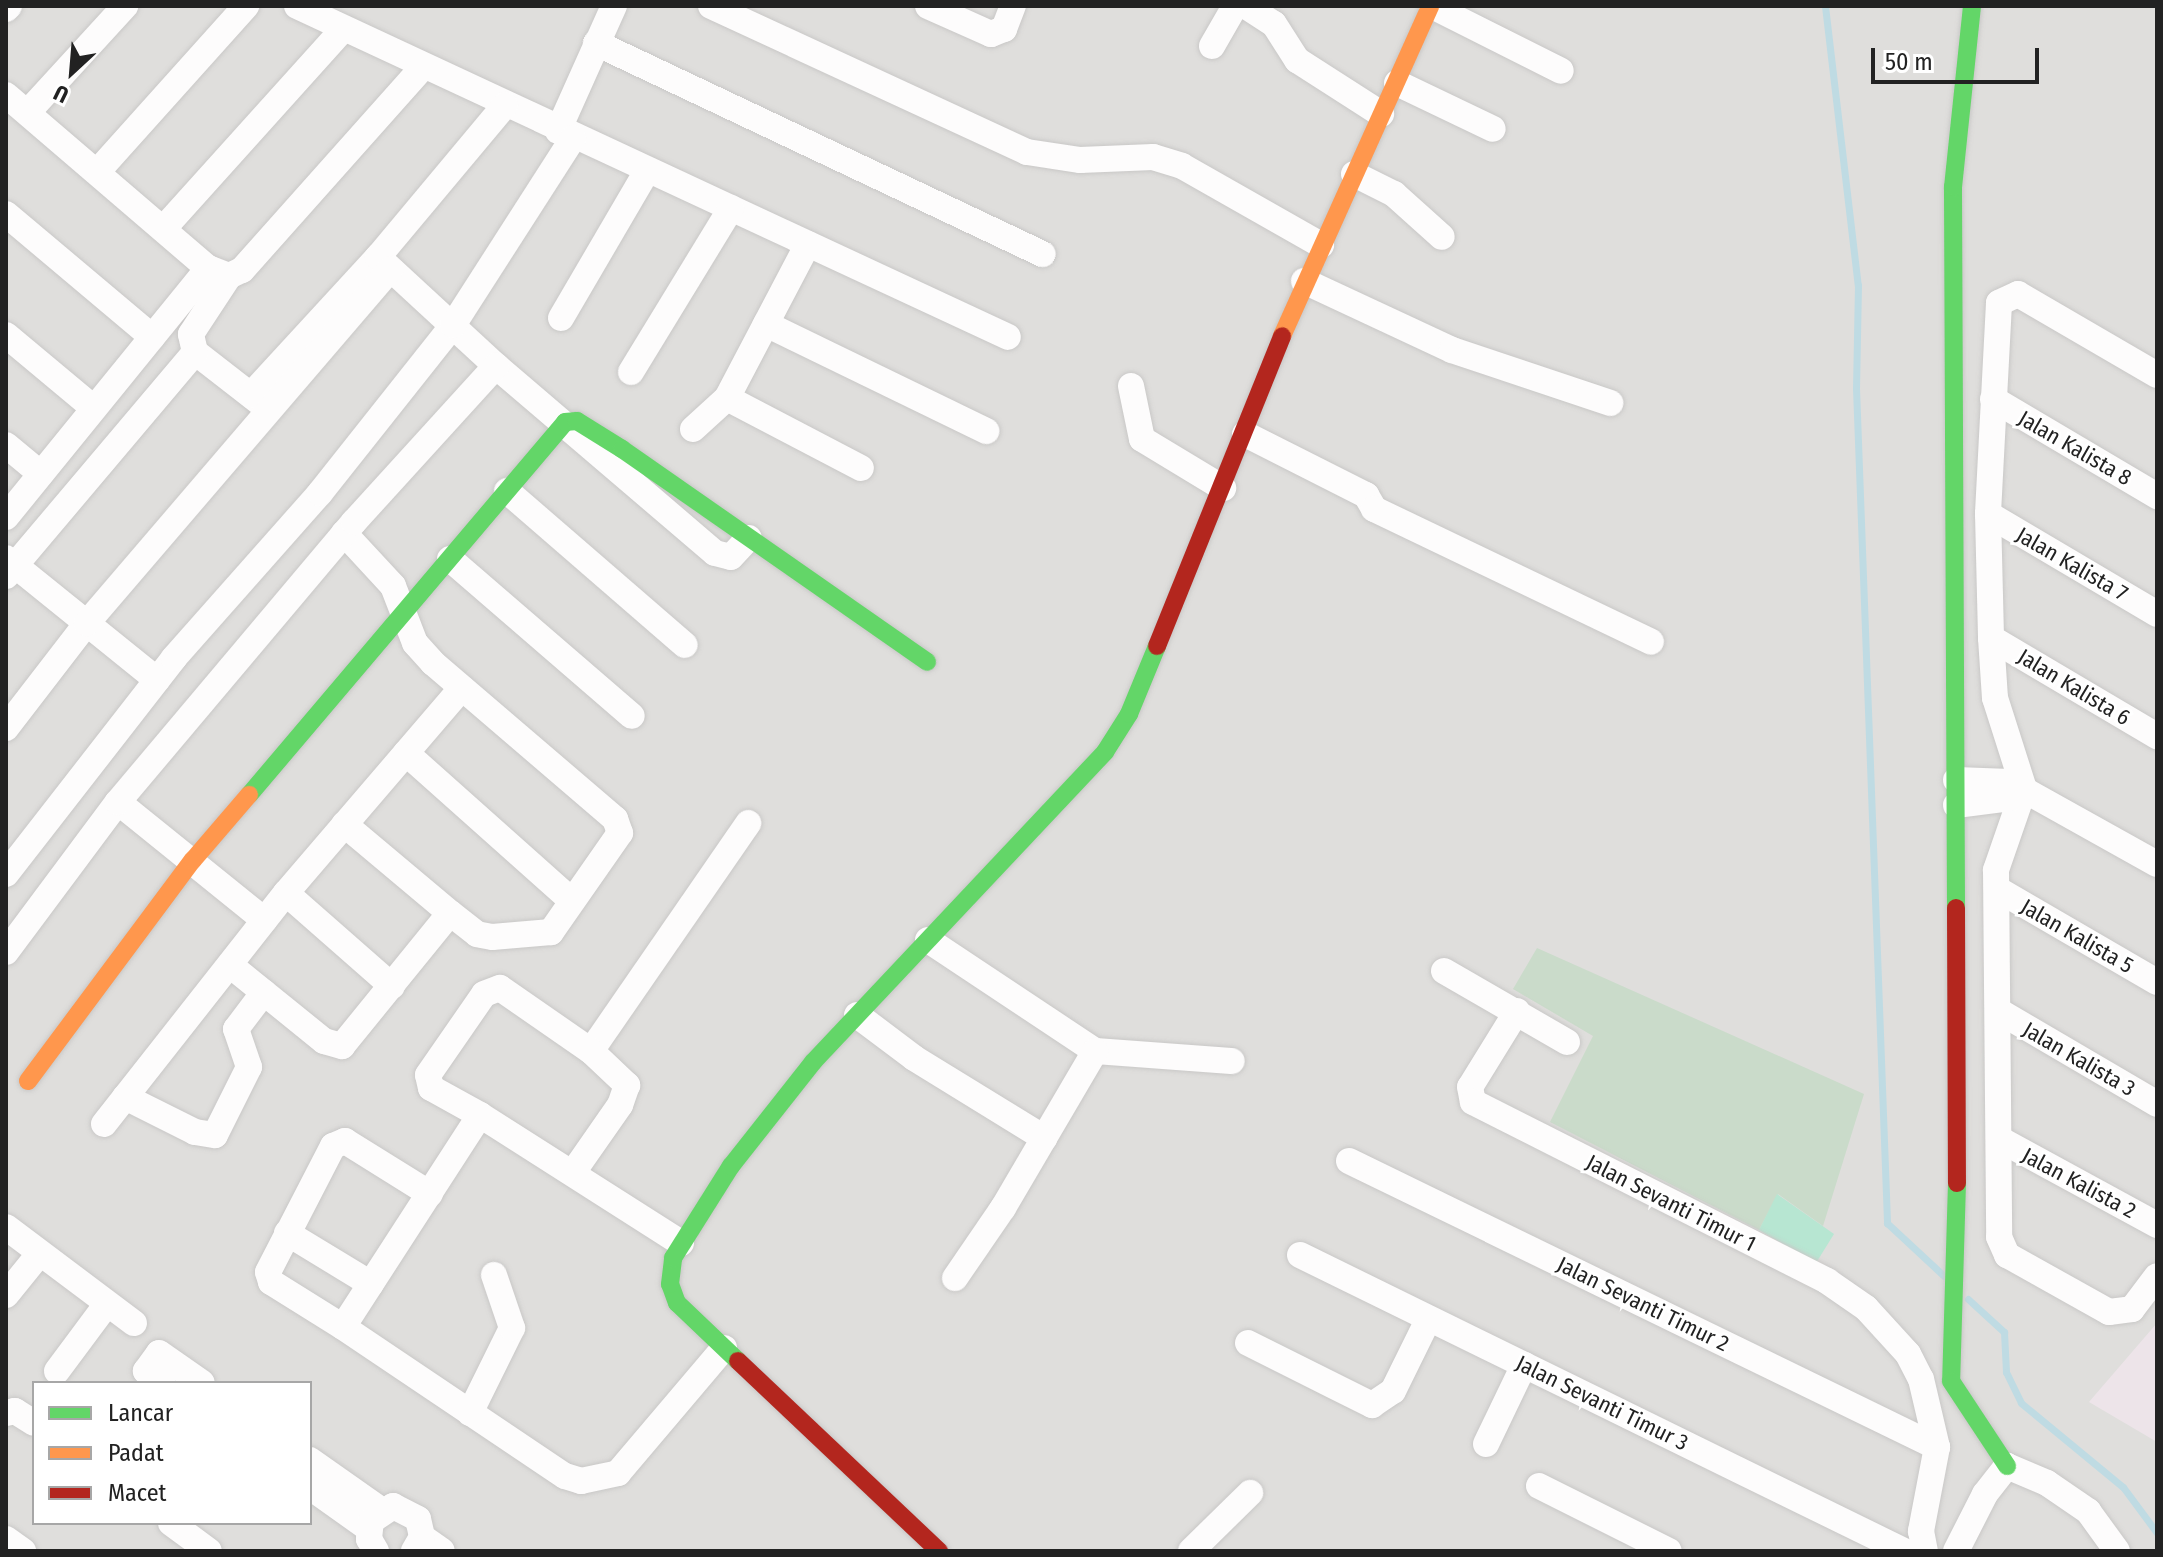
<!DOCTYPE html>
<style>
body{margin:0}
#map{position:relative;width:2163px;height:1557px;overflow:hidden;background:#f0eeeb;font-family:"Fira Sans Condensed",sans-serif}
div>[style]{position:absolute}
[style*='--x']{left:calc(var(--x)*1px);top:calc(var(--y)*1px);width:calc(var(--w)*1px);rotate:calc(var(--a)*1deg)}
.residential>*{inset:0;background:#dfdedc}
.industrial>*{inset:0;background:#ede4e9}
.cemetery>*{inset:0;background:#cadbca}
.pitch>*{inset:0;background:#b7e6d2}
.stream>*{height:7px;margin:-3.5px;padding:0 3.5px;transform-origin:3.5px;border-radius:3.5px;background:#bfdbe3}
.roads{filter:drop-shadow(0 0 2px #c9c8c7) drop-shadow(0 0 2px #c9c8c7)}
.street>*{height:26px;margin:-13px;padding:0 13px;transform-origin:13px;border-radius:13px;background:#fdfcfc}
.fast>*{height:18px;margin:-9px;padding:0 9px;transform-origin:9px;border-radius:9px;background:#63d668}
.slow>*{height:18px;margin:-9px;padding:0 9px;transform-origin:9px;border-radius:9px;background:#ff974d}
.jam>*{height:18px;margin:-9px;padding:0 9px;transform-origin:9px;border-radius:9px;background:#b3261e}
span{translate:-50% -50%;white-space:nowrap;text-align:center;line-height:1.15;-webkit-text-stroke:6px #fff;paint-order:stroke}
.street-label{font-size:22px;color:#222}
.frame{position:absolute;inset:0;border:8px solid #222;pointer-events:none}
.legend{position:absolute;left:32px;top:1381px;width:280px;height:144px;box-sizing:border-box;background:#fff;border:2px solid #a7a7a7;margin:0;padding:10px 14px;list-style:none;font-size:24px;color:#222}
.legend li{display:flex;align-items:center;gap:16px;height:40px}
.legend b{width:40px;border:2px solid #a7a7a7}
.north{position:absolute;left:32px;top:32px;width:80px;height:80px;-webkit-text-stroke:6px #fff;paint-order:stroke;rotate:206deg;font-size:22px;font-weight:700;line-height:32px;text-align:center;color:#222}
.north::after{content:'';display:block;margin:auto;width:28px;height:36px;background:#222;clip-path:polygon(50% 0,100% 100%,50% 72%,0 100%)}
.scale{position:absolute;left:1871px;top:48px;width:168px;height:36px;box-sizing:border-box;border:4px solid #222;border-top:0;padding-left:10px;font-size:24px;line-height:28px;white-space:nowrap;color:#222;-webkit-text-stroke:6px #fff;paint-order:stroke}
</style>
<div id="map">
<div class="residential">
<i style="clip-path:polygon(evenodd,6px 6px,2157px 6px,2157px 1551px,6px 1551px,6px 6px,34px 1383px,310px 1383px,310px 1523px,34px 1523px,34px 1383px)"></i>
</div>
<div class="industrial">
<i style="clip-path:polygon(2157px 1323px,2157px 1442px,2089px 1402px)"></i>
</div>
<div class="cemetery">
<i style="clip-path:polygon(1537px 948px,1864px 1094px,1823px 1226px,1778px 1194px,1759px 1230px,1550px 1122px,1593px 1036px,1513px 989px)"></i>
</div>
<div class="pitch">
<i style="clip-path:polygon(1777px 1194px,1834px 1234px,1816px 1263px,1759px 1230px)"></i>
</div>
<div class="stream">
<i style="--x:1825;--y:6;--w:281;--a:83.3"></i>
<i style="--x:1858;--y:285;--w:103;--a:91.1"></i>
<i style="--x:1856;--y:388;--w:836;--a:87.87"></i>
<i style="--x:1887;--y:1223;--w:78;--a:42.9"></i>
<i style="--x:1968;--y:1299;--w:49;--a:42.5"></i>
<i style="--x:2004;--y:1332;--w:40;--a:87.1"></i>
<i style="--x:2006;--y:1372;--w:34;--a:64"></i>
<i style="--x:2021;--y:1403;--w:132;--a:39.5"></i>
<i style="--x:2123;--y:1487;--w:57;--a:53.5"></i>
</div>
<div class="roads">
<div class="street">
<i style="--x:297;--y:6;--w:784;--a:24.96"></i>
<i style="--x:711;--y:6;--w:348;--a:24.8"></i>
<i style="--x:1027;--y:152;--w:54;--a:8.6"></i>
<i style="--x:1080;--y:160;--w:73;--a:-2.4"></i>
<i style="--x:1153;--y:157;--w:30;--a:17"></i>
<i style="--x:1182;--y:166;--w:160;--a:29.6"></i>
<i style="--x:928;--y:6;--w:69;--a:24"></i>
<i style="--x:991;--y:34;--w:14;--a:-21"></i>
<i style="--x:1004;--y:29;--w:25;--a:-69"></i>
<i style="--x:1246;--y:6;--w:33;--a:33"></i>
<i style="--x:1274;--y:24;--w:43;--a:57.4"></i>
<i style="--x:1297;--y:60;--w:100;--a:32.7"></i>
<i style="--x:1432;--y:6;--w:144;--a:26.7"></i>
<i style="--x:6;--y:9;--w:4;--a:-45"></i>
<i style="--x:596;--y:43;--w:494;--a:25.3"></i>
<i style="--x:1212;--y:46;--w:46;--a:-60.1"></i>
<i style="--x:1397;--y:83;--w:106;--a:25.6"></i>
<i style="--x:6;--y:95;--w:266;--a:40.6"></i>
<i style="--x:208;--y:268;--w:22;--a:21"></i>
<i style="--x:229;--y:276;--w:14;--a:-25"></i>
<i style="--x:242;--y:270;--w:272;--a:-48.3"></i>
<i style="--x:28;--y:112;--w:144;--a:-47.5"></i>
<i style="--x:558;--y:131;--w:137;--a:-65.9"></i>
<i style="--x:98;--y:171;--w:222;--a:-48.1"></i>
<i style="--x:1354;--y:174;--w:45;--a:26.6"></i>
<i style="--x:1394;--y:194;--w:64;--a:41.9"></i>
<i style="--x:6;--y:214;--w:191;--a:40.1"></i>
<i style="--x:164;--y:228;--w:268;--a:-48"></i>
<i style="--x:378;--y:257;--w:161;--a:42.7"></i>
<i style="--x:496;--y:366;--w:288;--a:40.5"></i>
<i style="--x:715;--y:553;--w:16;--a:14"></i>
<i style="--x:731;--y:557;--w:26;--a:-47"></i>
<i style="--x:1304;--y:281;--w:163;--a:25"></i>
<i style="--x:1452;--y:350;--w:167;--a:18.5"></i>
<i style="--x:561;--y:318;--w:170;--a:-59.7"></i>
<i style="--x:766;--y:324;--w:245;--a:25.9"></i>
<i style="--x:6;--y:335;--w:112;--a:39.9"></i>
<i style="--x:195;--y:352;--w:86;--a:37.9"></i>
<i style="--x:631;--y:372;--w:192;--a:-58.6"></i>
<i style="--x:2157;--y:375;--w:161;--a:-149.8"></i>
<i style="--x:2018;--y:294;--w:21;--a:155"></i>
<i style="--x:1999;--y:303;--w:211;--a:93"></i>
<i style="--x:1988;--y:514;--w:124;--a:88.6"></i>
<i style="--x:1991;--y:638;--w:60;--a:86.2"></i>
<i style="--x:1995;--y:698;--w:96;--a:72.3"></i>
<i style="--x:2024;--y:789;--w:86;--a:109.1"></i>
<i style="--x:1996;--y:870;--w:367;--a:89.5"></i>
<i style="--x:1999;--y:1237;--w:20;--a:66"></i>
<i style="--x:2007;--y:1255;--w:117;--a:29.2"></i>
<i style="--x:2109;--y:1312;--w:23;--a:-7"></i>
<i style="--x:2132;--y:1309;--w:41;--a:-52.9"></i>
<i style="--x:1131;--y:386;--w:54;--a:78.3"></i>
<i style="--x:1142;--y:439;--w:95;--a:31.2"></i>
<i style="--x:251;--y:395;--w:188;--a:-47.4"></i>
<i style="--x:378;--y:257;--w:198;--a:-50.1"></i>
<i style="--x:727;--y:398;--w:151;--a:27.6"></i>
<i style="--x:1993;--y:399;--w:191;--a:30.6"></i>
<i style="--x:693;--y:429;--w:46;--a:-42.4"></i>
<i style="--x:727;--y:398;--w:174;--a:-62.3"></i>
<i style="--x:1245;--y:434;--w:136;--a:26.8"></i>
<i style="--x:1366;--y:495;--w:16;--a:60"></i>
<i style="--x:1374;--y:509;--w:307;--a:25.6"></i>
<i style="--x:6;--y:445;--w:45;--a:39.6"></i>
<i style="--x:507;--y:491;--w:235;--a:40.9"></i>
<i style="--x:1988;--y:514;--w:196;--a:30.6"></i>
<i style="--x:6;--y:517;--w:321;--a:-50.9"></i>
<i style="--x:344;--y:533;--w:72;--a:47.2"></i>
<i style="--x:393;--y:586;--w:61;--a:68.9"></i>
<i style="--x:415;--y:643;--w:27;--a:48"></i>
<i style="--x:433;--y:663;--w:240;--a:40.6"></i>
<i style="--x:615;--y:819;--w:15;--a:70"></i>
<i style="--x:620;--y:833;--w:121;--a:124.9"></i>
<i style="--x:551;--y:932;--w:59;--a:175.2"></i>
<i style="--x:492;--y:937;--w:15;--a:-169"></i>
<i style="--x:477;--y:934;--w:34;--a:-142"></i>
<i style="--x:450;--y:913;--w:138;--a:-140"></i>
<i style="--x:6;--y:558;--w:194;--a:38.9"></i>
<i style="--x:450;--y:559;--w:240;--a:40.8"></i>
<i style="--x:6;--y:576;--w:293;--a:-49.8"></i>
<i style="--x:195;--y:352;--w:18;--a:-103"></i>
<i style="--x:191;--y:334;--w:69;--a:-56.8"></i>
<i style="--x:1991;--y:638;--w:193;--a:30.6"></i>
<i style="--x:6;--y:728;--w:133;--a:-52.4"></i>
<i style="--x:87;--y:623;--w:466;--a:-49.4"></i>
<i style="--x:406;--y:753;--w:222;--a:41.7"></i>
<i style="--x:1956;--y:780;--w:54;--a:2.1"></i>
<i style="--x:2010;--y:782;--w:168;--a:29.2"></i>
<i style="--x:118;--y:802;--w:188;--a:38.9"></i>
<i style="--x:1956;--y:805;--w:55;--a:-7.3"></i>
<i style="--x:2011;--y:798;--w:16;--a:-35"></i>
<i style="--x:6;--y:874;--w:274;--a:-52.1"></i>
<i style="--x:174;--y:658;--w:220;--a:-48.5"></i>
<i style="--x:320;--y:493;--w:214;--a:-51.6"></i>
<i style="--x:453;--y:325;--w:222;--a:-57.3"></i>
<i style="--x:1997;--y:889;--w:185;--a:30.2"></i>
<i style="--x:286;--y:893;--w:141;--a:41.3"></i>
<i style="--x:928;--y:940;--w:201;--a:33.6"></i>
<i style="--x:1095;--y:1051;--w:137;--a:4.2"></i>
<i style="--x:6;--y:952;--w:187;--a:-53.3"></i>
<i style="--x:118;--y:802;--w:366;--a:-49.9"></i>
<i style="--x:354;--y:522;--w:211;--a:-47.7"></i>
<i style="--x:230;--y:965;--w:121;--a:39"></i>
<i style="--x:324;--y:1041;--w:19;--a:16"></i>
<i style="--x:342;--y:1046;--w:171;--a:-50.9"></i>
<i style="--x:1444;--y:971;--w:142;--a:30"></i>
<i style="--x:1517;--y:1011;--w:89;--a:121.7"></i>
<i style="--x:1470;--y:1087;--w:15;--a:79"></i>
<i style="--x:1473;--y:1102;--w:397;--a:26.8"></i>
<i style="--x:1827;--y:1281;--w:47;--a:34.7"></i>
<i style="--x:1866;--y:1308;--w:62;--a:47.6"></i>
<i style="--x:1908;--y:1354;--w:28;--a:63"></i>
<i style="--x:1921;--y:1379;--w:70;--a:76.8"></i>
<i style="--x:1937;--y:1447;--w:86;--a:100.8"></i>
<i style="--x:1921;--y:1531;--w:20;--a:79"></i>
<i style="--x:2002;--y:1013;--w:180;--a:30.4"></i>
<i style="--x:857;--y:1015;--w:71;--a:37"></i>
<i style="--x:914;--y:1058;--w:153;--a:31.6"></i>
<i style="--x:591;--y:1051;--w:277;--a:-55.4"></i>
<i style="--x:125;--y:1097;--w:78;--a:26.6"></i>
<i style="--x:195;--y:1132;--w:20;--a:9"></i>
<i style="--x:215;--y:1135;--w:76;--a:-63.4"></i>
<i style="--x:249;--y:1067;--w:40;--a:-108.9"></i>
<i style="--x:236;--y:1029;--w:46;--a:-52.9"></i>
<i style="--x:480;--y:1115;--w:56;--a:-151.1"></i>
<i style="--x:431;--y:1088;--w:13;--a:-103"></i>
<i style="--x:428;--y:1075;--w:98;--a:-55.3"></i>
<i style="--x:484;--y:994;--w:17;--a:-21"></i>
<i style="--x:500;--y:988;--w:111;--a:34.7"></i>
<i style="--x:591;--y:1051;--w:50;--a:43.4"></i>
<i style="--x:627;--y:1085;--w:21;--a:109"></i>
<i style="--x:620;--y:1105;--w:80;--a:124.9"></i>
<i style="--x:104;--y:1124;--w:294;--a:-51.8"></i>
<i style="--x:286;--y:893;--w:270;--a:-49.4"></i>
<i style="--x:2001;--y:1140;--w:178;--a:28.6"></i>
<i style="--x:1349;--y:1161;--w:654;--a:25.94"></i>
<i style="--x:6;--y:1227;--w:160;--a:36.9"></i>
<i style="--x:287;--y:1233;--w:98;--a:31.3"></i>
<i style="--x:681;--y:1243;--w:238;--a:-147.5"></i>
<i style="--x:480;--y:1115;--w:252;--a:122.9"></i>
<i style="--x:343;--y:1327;--w:267;--a:33.9"></i>
<i style="--x:565;--y:1476;--w:17;--a:17"></i>
<i style="--x:581;--y:1481;--w:38;--a:-12"></i>
<i style="--x:618;--y:1473;--w:164;--a:-49.7"></i>
<i style="--x:1300;--y:1255;--w:673;--a:26.11"></i>
<i style="--x:955;--y:1278;--w:85;--a:-55.6"></i>
<i style="--x:1003;--y:1208;--w:182;--a:-59.6"></i>
<i style="--x:6;--y:1295;--w:54;--a:-51"></i>
<i style="--x:343;--y:1327;--w:85;--a:-148"></i>
<i style="--x:271;--y:1282;--w:10;--a:-107"></i>
<i style="--x:268;--y:1272;--w:142;--a:-62.7"></i>
<i style="--x:333;--y:1146;--w:13;--a:-23"></i>
<i style="--x:345;--y:1141;--w:100;--a:31.9"></i>
<i style="--x:1248;--y:1343;--w:139;--a:26.6"></i>
<i style="--x:1372;--y:1405;--w:25;--a:-34"></i>
<i style="--x:1393;--y:1391;--w:79;--a:-63.8"></i>
<i style="--x:57;--y:1371;--w:82;--a:-53.4"></i>
<i style="--x:163;--y:1383;--w:21;--a:-145"></i>
<i style="--x:146;--y:1371;--w:22;--a:-54"></i>
<i style="--x:159;--y:1353;--w:52;--a:34.9"></i>
<i style="--x:6;--y:1413;--w:9;--a:-13"></i>
<i style="--x:15;--y:1411;--w:22;--a:32"></i>
<i style="--x:470;--y:1413;--w:95;--a:-63.7"></i>
<i style="--x:512;--y:1328;--w:56;--a:-108.8"></i>
<i style="--x:1486;--y:1444;--w:88;--a:-64.3"></i>
<i style="--x:310;--y:1460;--w:87;--a:35.2"></i>
<i style="--x:1539;--y:1486;--w:145;--a:26.6"></i>
<i style="--x:310;--y:1487;--w:72;--a:35.4"></i>
<i style="--x:171;--y:1523;--w:47;--a:36.4"></i>
<i style="--x:422;--y:1537;--w:24;--a:35"></i>
<i style="--x:6;--y:1539;--w:21;--a:35"></i>
<i style="--x:376;--y:1551;--w:14;--a:-120"></i>
<i style="--x:369;--y:1539;--w:18;--a:-84"></i>
<i style="--x:371;--y:1521;--w:27;--a:-34"></i>
<i style="--x:393;--y:1506;--w:28;--a:27"></i>
<i style="--x:418;--y:1519;--w:18;--a:77"></i>
<i style="--x:422;--y:1537;--w:16;--a:120"></i>
<i style="--x:1191;--y:1551;--w:83;--a:-44.5"></i>
<i style="--x:1956;--y:1551;--w:64;--a:-63"></i>
<i style="--x:1985;--y:1494;--w:36;--a:-52"></i>
<i style="--x:2007;--y:1466;--w:43;--a:23"></i>
<i style="--x:2047;--y:1483;--w:50;--a:34.3"></i>
<i style="--x:2088;--y:1511;--w:49;--a:54.1"></i>
</div>
<div class="fast">
<i style="--x:249;--y:795;--w:489;--a:-49.7"></i>
<i style="--x:565;--y:422;--w:12;--a:-5"></i>
<i style="--x:577;--y:421;--w:53;--a:31.9"></i>
<i style="--x:622;--y:449;--w:372;--a:34.9"></i>
<i style="--x:1956;--y:908;--w:721;--a:-90.24"></i>
<i style="--x:1953;--y:187;--w:182;--a:-84"></i>
<i style="--x:1957;--y:1183;--w:198;--a:91.7"></i>
<i style="--x:1951;--y:1381;--w:102;--a:56.6"></i>
<i style="--x:738;--y:1361;--w:84;--a:-136.4"></i>
<i style="--x:677;--y:1303;--w:20;--a:-110"></i>
<i style="--x:670;--y:1284;--w:26;--a:-83"></i>
<i style="--x:673;--y:1258;--w:109;--a:-57.8"></i>
<i style="--x:731;--y:1166;--w:132;--a:-51.7"></i>
<i style="--x:813;--y:1062;--w:426;--a:-46.7"></i>
<i style="--x:1105;--y:752;--w:45;--a:-57.7"></i>
<i style="--x:1129;--y:714;--w:74;--a:-67.6"></i>
</div>
<div class="slow">
<i style="--x:1282;--y:336;--w:362;--a:-65.8"></i>
<i style="--x:28;--y:1081;--w:276;--a:-53.3"></i>
<i style="--x:193;--y:860;--w:86;--a:-49.3"></i>
</div>
<div class="jam">
<i style="--x:1157;--y:646;--w:334;--a:-68"></i>
<i style="--x:1956;--y:908;--w:275;--a:89.8"></i>
<i style="--x:738;--y:1361;--w:277;--a:43.4"></i>
</div>
</div>
<div class="street-label">
<span style="left:2075px;top:448px;rotate:30deg">Jalan Kalista 8</span>
<span style="left:2072px;top:564px;rotate:30deg">Jalan Kalista 7</span>
<span style="left:2074px;top:687px;rotate:31deg">Jalan Kalista 6</span>
<span style="left:2077px;top:936px;rotate:30deg">Jalan Kalista 5</span>
<span style="left:2079px;top:1059px;rotate:30deg">Jalan Kalista 3</span>
<span style="left:2079px;top:1183px;rotate:28deg">Jalan Kalista 2</span>
<span style="left:1671px;top:1203px;rotate:27deg">Jalan Sevanti Timur 1</span>
<span style="left:1643px;top:1304px;rotate:26deg">Jalan Sevanti Timur 2</span>
<span style="left:1602px;top:1403px;rotate:26deg">Jalan Sevanti Timur 3</span>
</div>
<div class="frame"></div>
<ul class="legend">
<li><b style="height:10px;background:#63d668"></b>Lancar</li>
<li><b style="height:10px;background:#ff974d"></b>Padat</li>
<li><b style="height:10px;background:#b3261e"></b>Macet</li>
</ul>
<div class="north">U</div>
<div class="scale">50 m</div>
</div>
